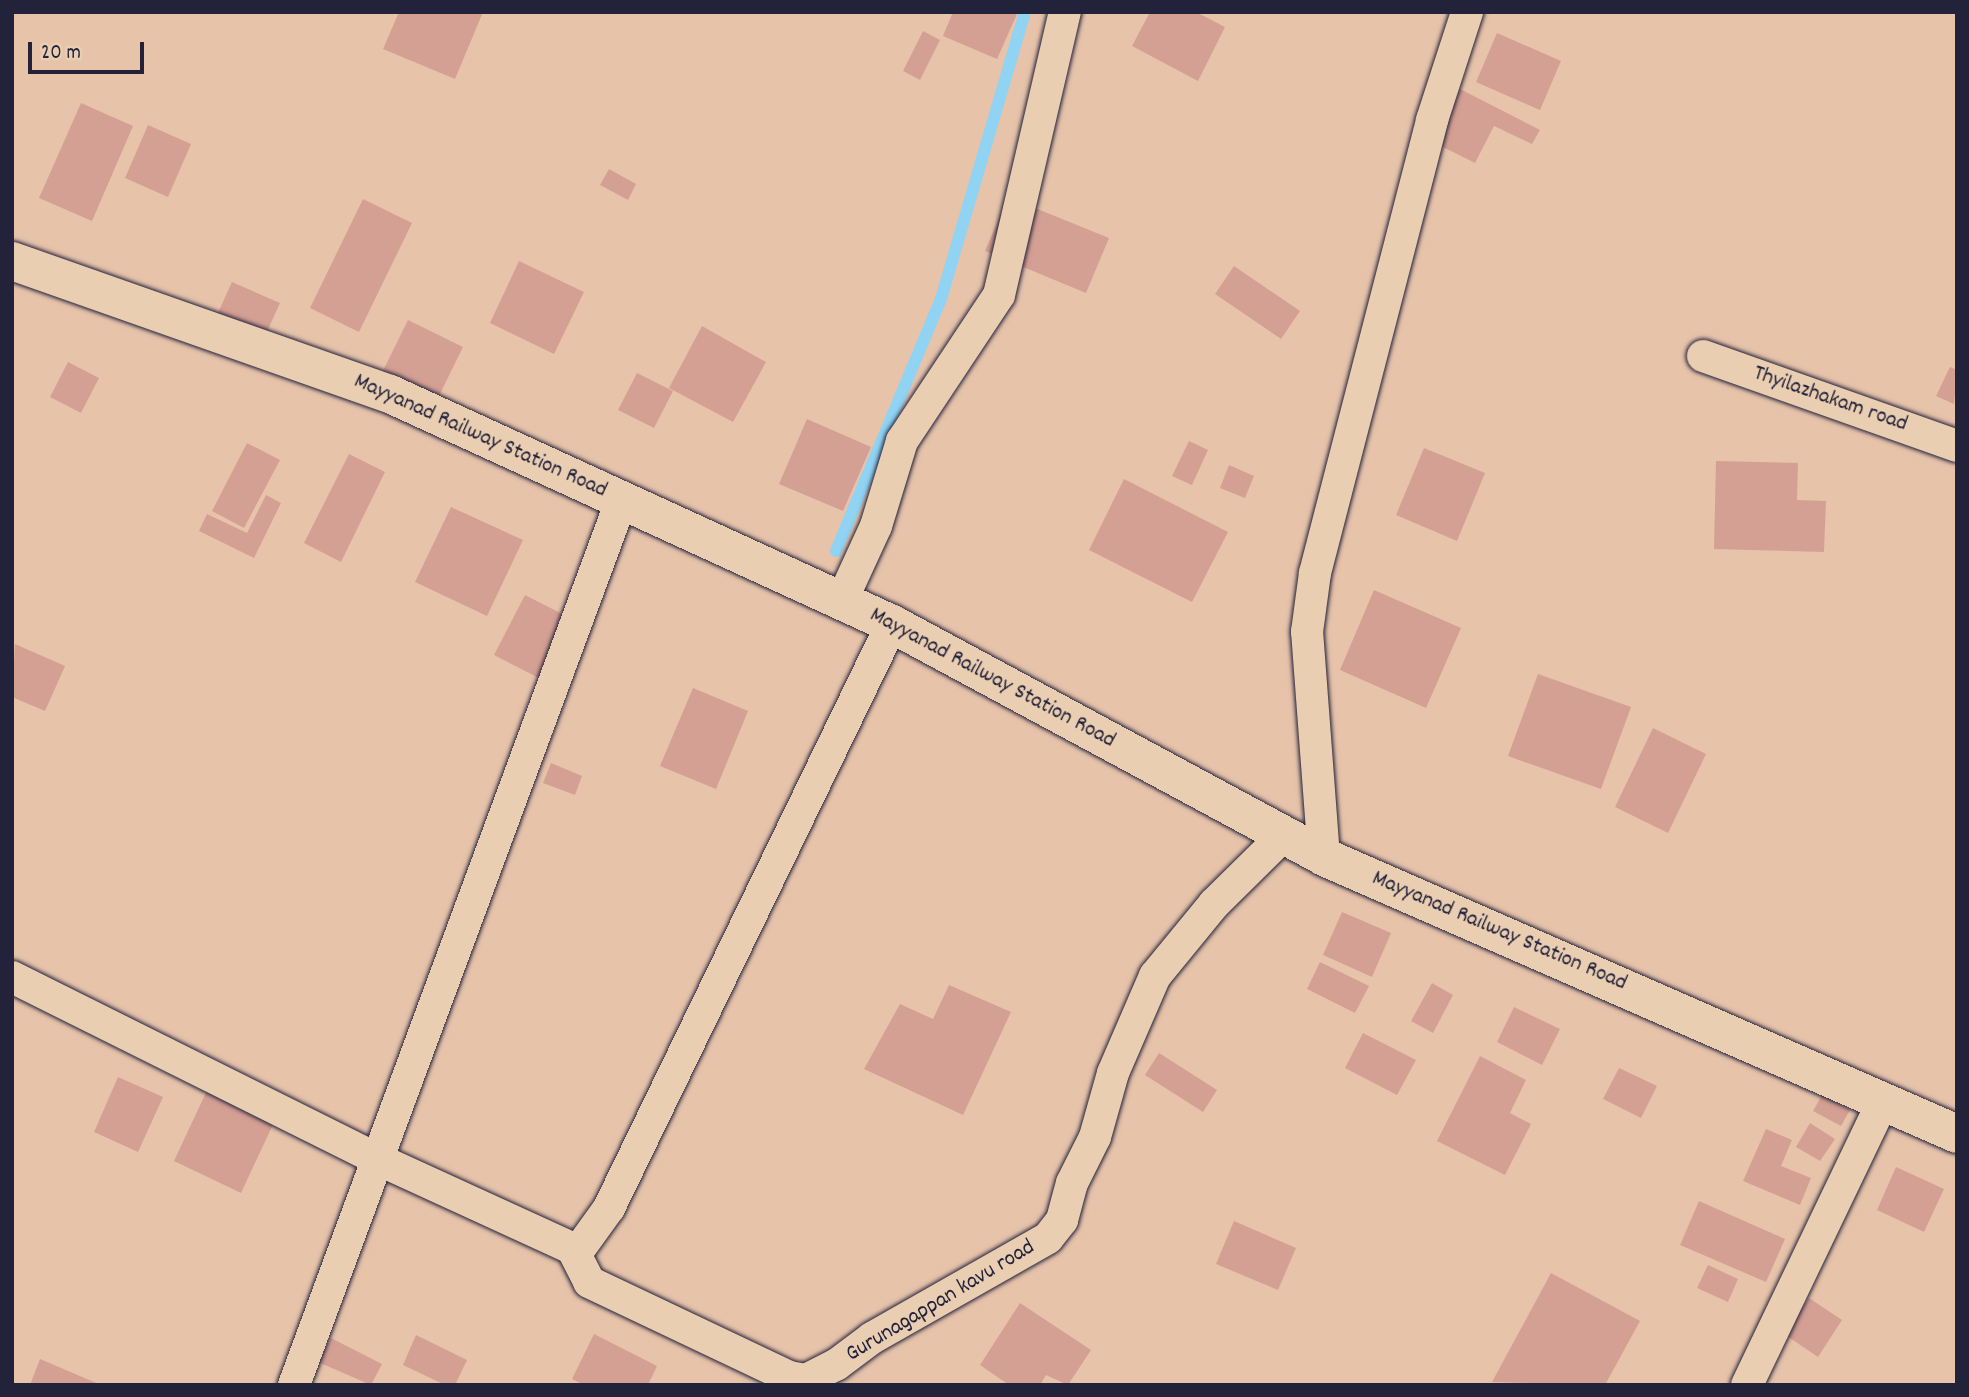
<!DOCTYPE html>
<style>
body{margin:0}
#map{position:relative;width:1969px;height:1397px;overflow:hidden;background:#e7c3aa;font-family:Dekko,sans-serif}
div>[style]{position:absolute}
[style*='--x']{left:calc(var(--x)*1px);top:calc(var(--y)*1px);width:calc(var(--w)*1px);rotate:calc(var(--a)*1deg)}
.stream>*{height:12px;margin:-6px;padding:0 6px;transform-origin:6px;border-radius:6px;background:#90d3f2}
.building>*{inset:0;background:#d5a094}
.roads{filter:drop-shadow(0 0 2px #22223b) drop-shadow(0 0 2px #22223b)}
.minor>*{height:32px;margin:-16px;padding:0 16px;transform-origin:16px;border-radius:16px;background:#eaceb1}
.secondary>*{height:38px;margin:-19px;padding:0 19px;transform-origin:19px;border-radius:19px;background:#eaceb1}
span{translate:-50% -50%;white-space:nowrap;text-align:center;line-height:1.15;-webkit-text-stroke:5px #eaceb1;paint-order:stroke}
.street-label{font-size:23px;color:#22223b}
.frame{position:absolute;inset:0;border:14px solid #22223b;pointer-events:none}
.scale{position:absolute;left:28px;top:42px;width:116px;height:32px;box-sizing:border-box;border:4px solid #22223b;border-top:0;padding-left:9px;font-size:21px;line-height:24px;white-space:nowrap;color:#22223b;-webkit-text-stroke:5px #eaceb1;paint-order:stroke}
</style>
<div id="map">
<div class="stream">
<i style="--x:836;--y:551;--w:273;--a:-67.4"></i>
<i style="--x:941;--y:299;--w:299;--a:-73.7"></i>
</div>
<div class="building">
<i style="clip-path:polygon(399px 12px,483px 12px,455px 79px,383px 49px)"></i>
<i style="clip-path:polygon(953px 12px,1017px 14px,997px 59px,943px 36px)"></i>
<i style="clip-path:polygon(1150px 12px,1196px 12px,1225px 27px,1198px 81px,1132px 46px)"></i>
<i style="clip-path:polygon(923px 31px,940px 40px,920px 80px,903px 71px)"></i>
<i style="clip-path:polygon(1497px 33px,1561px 61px,1540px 110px,1476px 82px)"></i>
<i style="clip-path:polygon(1460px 89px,1540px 130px,1532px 144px,1494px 126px,1475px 163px,1433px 142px)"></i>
<i style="clip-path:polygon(81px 103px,133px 126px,92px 221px,39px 198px)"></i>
<i style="clip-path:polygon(148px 125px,191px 144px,168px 197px,125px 178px)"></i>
<i style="clip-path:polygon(609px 169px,636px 184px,628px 200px,600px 185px)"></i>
<i style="clip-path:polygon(1008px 197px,1109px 238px,1086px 293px,985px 251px)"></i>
<i style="clip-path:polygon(363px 199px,412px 223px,359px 332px,310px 308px)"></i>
<i style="clip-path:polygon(519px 261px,584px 292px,554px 354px,490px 323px)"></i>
<i style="clip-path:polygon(1234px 266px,1300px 311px,1281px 339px,1215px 294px)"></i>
<i style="clip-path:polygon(232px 282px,280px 303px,265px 336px,217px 315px)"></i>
<i style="clip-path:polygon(408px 320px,463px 347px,434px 406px,379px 379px)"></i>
<i style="clip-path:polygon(702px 326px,766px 362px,733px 422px,669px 388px)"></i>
<i style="clip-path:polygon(68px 362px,99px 378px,81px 413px,50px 397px)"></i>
<i style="clip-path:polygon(1950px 367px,1957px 370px,1954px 404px,1936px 396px)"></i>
<i style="clip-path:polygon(637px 373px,673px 391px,654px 428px,618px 410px)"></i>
<i style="clip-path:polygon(807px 419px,871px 447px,843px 511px,779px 484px)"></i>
<i style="clip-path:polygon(1189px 441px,1208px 450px,1192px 485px,1172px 476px)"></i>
<i style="clip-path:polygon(247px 443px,280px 460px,244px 528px,212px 511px)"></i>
<i style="clip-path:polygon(1424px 448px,1485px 473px,1457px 541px,1396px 515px)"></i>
<i style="clip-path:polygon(349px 454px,385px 472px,341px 562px,304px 543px)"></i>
<i style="clip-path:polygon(1716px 461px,1798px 463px,1797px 500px,1826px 501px,1824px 552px,1714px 549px)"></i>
<i style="clip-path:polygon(1229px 465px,1254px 476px,1245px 498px,1220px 488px)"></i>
<i style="clip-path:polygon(1124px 479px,1228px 532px,1192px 602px,1089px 550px)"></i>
<i style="clip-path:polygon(266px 495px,281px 503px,254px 558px,199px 531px,207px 514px,247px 533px)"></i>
<i style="clip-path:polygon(451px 507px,523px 540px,487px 616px,415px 582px)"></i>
<i style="clip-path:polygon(1374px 590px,1461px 628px,1426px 708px,1340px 670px)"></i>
<i style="clip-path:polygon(525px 595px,572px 619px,541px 679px,494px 655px)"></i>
<i style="clip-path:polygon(15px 644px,65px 666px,45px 711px,12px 697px)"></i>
<i style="clip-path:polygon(1538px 674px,1631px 707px,1601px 789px,1508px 756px)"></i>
<i style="clip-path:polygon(693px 688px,748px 711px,716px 789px,660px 766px)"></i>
<i style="clip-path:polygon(1653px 728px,1706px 754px,1668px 833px,1615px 807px)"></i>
<i style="clip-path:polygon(551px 763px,582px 776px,575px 795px,543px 783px)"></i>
<i style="clip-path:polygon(1342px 912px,1391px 933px,1372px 977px,1323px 955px)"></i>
<i style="clip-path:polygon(1320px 962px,1369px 986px,1355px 1013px,1307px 989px)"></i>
<i style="clip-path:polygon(1432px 983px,1453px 995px,1433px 1033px,1411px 1021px)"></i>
<i style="clip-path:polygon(949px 985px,1011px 1012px,963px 1115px,864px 1069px,900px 1004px,933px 1019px)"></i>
<i style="clip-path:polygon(1514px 1007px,1560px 1029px,1542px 1065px,1497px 1042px)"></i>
<i style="clip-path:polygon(1363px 1033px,1416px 1060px,1397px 1095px,1345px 1068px)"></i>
<i style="clip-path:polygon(1159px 1053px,1217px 1090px,1203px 1112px,1145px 1075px)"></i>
<i style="clip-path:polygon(1480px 1056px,1526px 1080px,1510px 1113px,1531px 1124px,1505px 1175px,1437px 1141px)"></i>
<i style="clip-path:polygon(1619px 1068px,1657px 1086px,1641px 1118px,1603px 1099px)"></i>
<i style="clip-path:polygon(118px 1077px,163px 1097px,138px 1152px,94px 1132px)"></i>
<i style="clip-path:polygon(209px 1086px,276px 1118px,241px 1193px,174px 1161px)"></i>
<i style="clip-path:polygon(1822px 1095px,1850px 1110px,1841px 1126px,1813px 1111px)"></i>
<i style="clip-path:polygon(1810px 1123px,1835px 1139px,1820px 1161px,1796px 1147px)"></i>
<i style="clip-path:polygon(1766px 1129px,1792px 1140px,1781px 1166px,1811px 1178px,1800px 1205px,1743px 1181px)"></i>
<i style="clip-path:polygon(1896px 1167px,1944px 1189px,1924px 1232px,1877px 1210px)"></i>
<i style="clip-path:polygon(1699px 1201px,1785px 1239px,1766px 1282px,1680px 1245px)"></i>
<i style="clip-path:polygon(1234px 1221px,1296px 1248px,1278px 1290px,1216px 1264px)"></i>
<i style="clip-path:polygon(1708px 1265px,1738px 1279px,1728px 1302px,1697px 1288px)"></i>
<i style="clip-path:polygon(1551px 1273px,1640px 1321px,1605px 1385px,1492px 1382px)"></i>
<i style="clip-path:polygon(1809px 1298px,1842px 1320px,1818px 1357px,1784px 1334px)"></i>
<i style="clip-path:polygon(1020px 1303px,1091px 1350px,1068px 1385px,1046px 1375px,1040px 1385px,1009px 1385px,980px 1365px)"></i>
<i style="clip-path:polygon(594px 1334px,657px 1366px,648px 1385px,584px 1385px,572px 1379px)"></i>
<i style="clip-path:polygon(416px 1335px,467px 1360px,455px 1385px,445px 1385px,403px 1365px)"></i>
<i style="clip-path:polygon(331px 1338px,382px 1364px,371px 1385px,318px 1362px)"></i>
<i style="clip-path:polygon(40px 1359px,101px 1385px,30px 1385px)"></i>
</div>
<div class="roads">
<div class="minor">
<i style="--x:1703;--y:356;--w:269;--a:19.5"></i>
<i style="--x:842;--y:600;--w:81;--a:-65.3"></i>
<i style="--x:876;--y:526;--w:89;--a:-73"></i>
<i style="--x:902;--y:441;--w:175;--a:-56.4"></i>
<i style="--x:999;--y:295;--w:291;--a:-76.9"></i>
<i style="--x:1324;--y:857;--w:226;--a:-94.3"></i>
<i style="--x:1307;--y:632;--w:60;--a:-82.3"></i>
<i style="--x:1315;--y:573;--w:468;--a:-75.5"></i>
<i style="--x:1432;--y:120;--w:114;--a:-72"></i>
<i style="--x:12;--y:977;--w:406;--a:26.5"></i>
<i style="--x:375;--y:1158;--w:223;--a:24.6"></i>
<i style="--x:578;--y:1251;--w:53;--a:-54.2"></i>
<i style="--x:609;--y:1208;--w:649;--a:-64.15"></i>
<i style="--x:572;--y:1248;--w:38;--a:63"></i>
<i style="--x:589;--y:1282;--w:221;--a:25.4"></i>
<i style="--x:789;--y:1377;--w:17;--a:10"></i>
<i style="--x:806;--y:1380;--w:34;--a:-27"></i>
<i style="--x:836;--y:1365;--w:45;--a:-36.9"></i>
<i style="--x:872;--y:1338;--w:202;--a:-29.6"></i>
<i style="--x:1048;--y:1238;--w:23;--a:-52"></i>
<i style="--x:1062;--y:1220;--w:38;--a:-75"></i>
<i style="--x:1072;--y:1183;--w:51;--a:-63.4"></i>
<i style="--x:1095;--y:1137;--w:66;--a:-74.3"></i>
<i style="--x:1113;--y:1073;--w:106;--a:-66.6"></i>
<i style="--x:1155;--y:976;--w:93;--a:-50.7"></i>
<i style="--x:1214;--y:904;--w:98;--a:-44.6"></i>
<i style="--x:294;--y:1385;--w:945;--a:-69.69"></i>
<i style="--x:1747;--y:1385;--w:313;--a:-64.4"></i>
</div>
<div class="secondary">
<i style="--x:12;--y:261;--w:401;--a:19.4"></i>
<i style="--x:390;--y:394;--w:552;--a:24.62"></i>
<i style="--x:892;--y:624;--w:491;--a:28.3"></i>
<i style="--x:1324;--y:857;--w:691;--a:23.63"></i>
</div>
</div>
<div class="street-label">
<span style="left:1830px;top:400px;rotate:19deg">Thyilazhakam road</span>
<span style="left:480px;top:437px;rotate:24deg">Mayyanad Railway Station Road</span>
<span style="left:992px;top:679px;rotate:28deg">Mayyanad Railway Station Road</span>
<span style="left:1499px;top:932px;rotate:23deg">Mayyanad Railway Station Road</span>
<span style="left:941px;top:1302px;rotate:-31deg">Gurunagappan kavu road</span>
</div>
<div class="frame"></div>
<div class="scale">20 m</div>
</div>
